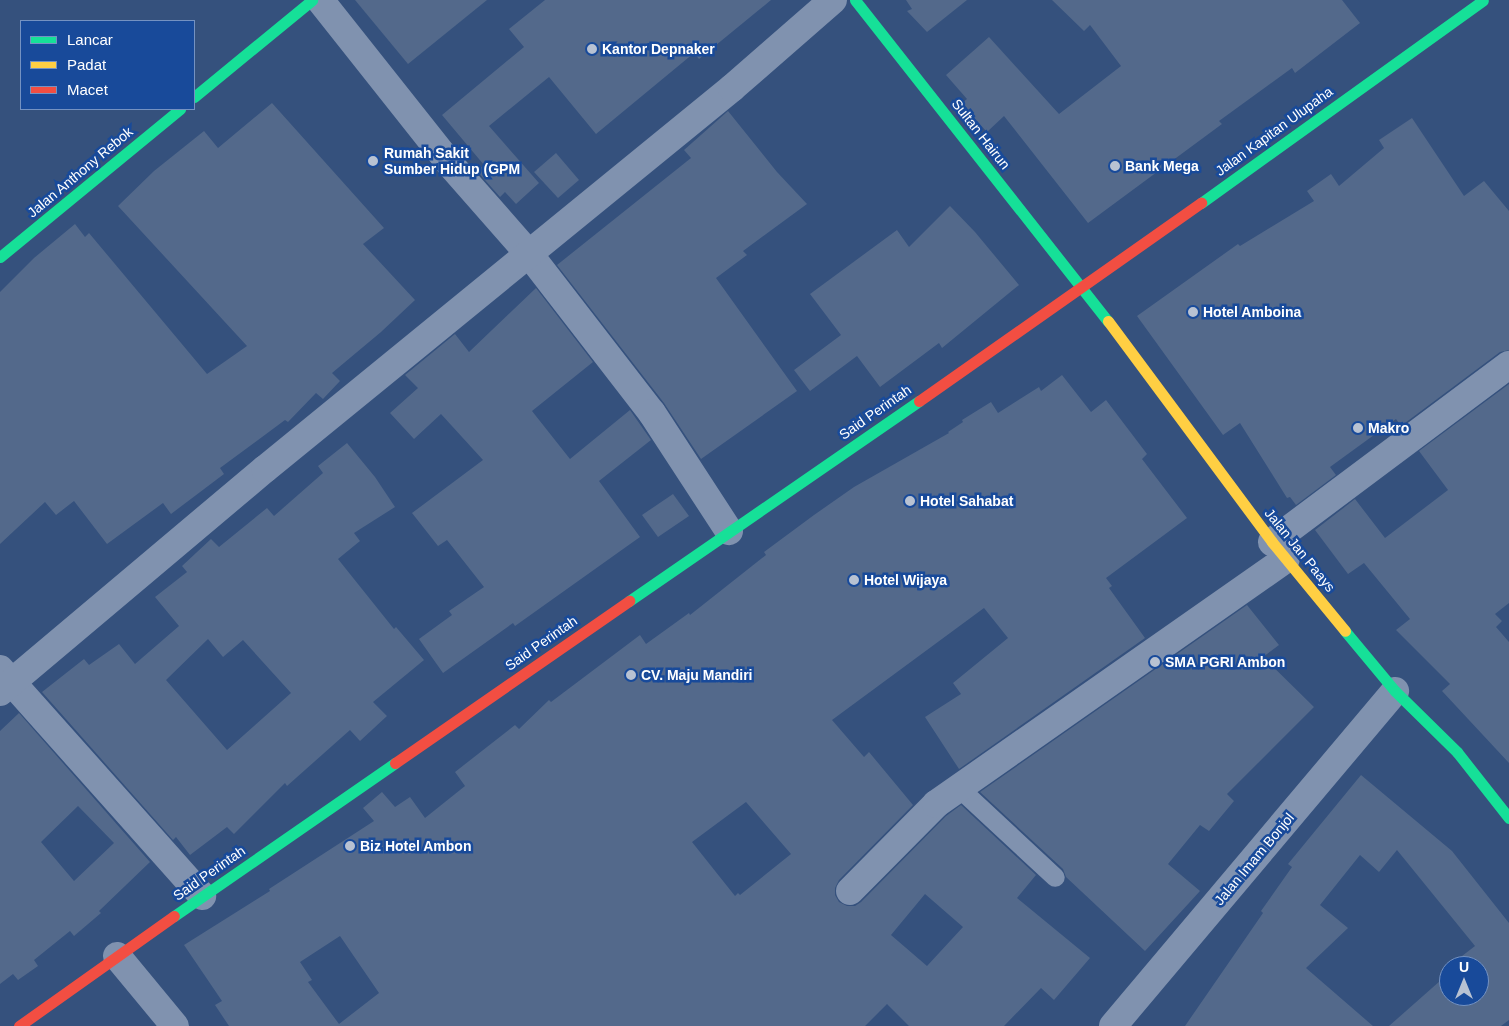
<!DOCTYPE html>
<style>
body{margin:0}
#map{position:relative;width:1509px;height:1026px;overflow:hidden;background:#35517d;font-family:Helvetica,sans-serif}
div>[style]{position:absolute}
[style*='--x']{left:calc(var(--x)*1px);top:calc(var(--y)*1px);width:calc(var(--w)*1px);rotate:calc(var(--a)*1deg)}
.building>*{inset:0;background:#53698b}
.lane>*{height:19px;margin:-9.5px;padding:0 9.5px;transform-origin:9.5px;border-radius:9.5px;background:#8092af}
.street>*{height:28px;margin:-14px;padding:0 14px;transform-origin:14px;border-radius:14px;background:#8092af}
.fast>*{height:11px;margin:-5.5px;padding:0 5.5px;transform-origin:5.5px;border-radius:5.5px;background:#16e098}
.slow>*{height:11px;margin:-5.5px;padding:0 5.5px;transform-origin:5.5px;border-radius:5.5px;background:#ffcf43}
.jam>*{height:11px;margin:-5.5px;padding:0 5.5px;transform-origin:5.5px;border-radius:5.5px;background:#f24e42}
.dots>*{width:14px;height:14px;translate:-50% -50%;box-sizing:border-box;border:2px solid #184a9a;border-radius:50%}
span{translate:-50% -50%;white-space:nowrap;text-align:center;line-height:1.15;-webkit-text-stroke:5px #184a9a;paint-order:stroke}
.poi-label{font-size:14px;color:#fff;font-weight:700}
.left{translate:0 -50%;text-align:left}
.street-label{font-size:14px;color:#fff}
.legend{position:absolute;left:20px;top:20px;width:175px;height:90px;box-sizing:border-box;background:#184a9a;border:1px solid #7492c2;margin:0;padding:6px 9px;list-style:none;font-size:15px;color:#fff}
.legend li{display:flex;align-items:center;gap:10px;height:25px}
.legend b{width:25px;border:1px solid #7492c2}
.north{position:absolute;left:1439px;top:956px;width:50px;height:50px;box-sizing:border-box;background:#184a9a;border:1px solid #7492c2;border-radius:50%;rotate:0deg;font-size:14px;font-weight:700;line-height:20px;text-align:center;color:#fff}
.north::after{content:'';display:block;margin:auto;width:18px;height:22px;background:#b8c2d2;clip-path:polygon(50% 0,100% 100%,50% 72%,0 100%)}
</style>
<div id="map">
<div class="building">
<i style="clip-path:polygon(355px 0,487px 0,408px 64px)"></i>
<i style="clip-path:polygon(545px 0,771px 0,699px 59px,694px 53px,596px 134px,549px 77px,489px 126px,539px 183px,516px 204px,505px 192px,500px 197px,477px 171px,484px 165px,442px 115px,524px 47px,509px 29px)"></i>
<i style="clip-path:polygon(906px 0,967px 0,927px 32px,907px 11px,912px 9px)"></i>
<i style="clip-path:polygon(1052px 0,1342px 0,1360px 23px,1295px 73px,1292px 68px,1219px 121px,1222px 124px,1088px 223px,1004px 116px,987px 132px,961px 104px,967px 99px,946px 75px,989px 37px,1059px 114px,1121px 66px,1090px 25px,1084px 31px)"></i>
<i style="clip-path:polygon(272px 103px,384px 228px,363px 244px,415px 300px,381px 332px,332px 373px,340px 381px,323px 399px,316px 393px,288px 422px,285px 420px,220px 468px,224px 474px,171px 514px,163px 503px,107px 544px,74px 501px,56px 515px,45px 502px,0 544px,0 292px,34px 258px,75px 224px,85px 237px,89px 233px,207px 374px,247px 346px,118px 206px,154px 171px,204px 131px,218px 148px)"></i>
<i style="clip-path:polygon(728px 111px,777px 172px,807px 204px,743px 251px,747px 255px,716px 278px,797px 391px,701px 459px,664px 403px,557px 265px,691px 158px,684px 150px)"></i>
<i style="clip-path:polygon(1412px 118px,1464px 196px,1484px 181px,1509px 211px,1509px 350px,1500px 352px,1401px 426px,1396px 419px,1330px 467px,1336px 475px,1296px 505px,1290px 497px,1287px 498px,1240px 423px,1223px 435px,1137px 316px,1238px 244px,1240px 246px,1314px 201px,1307px 191px,1331px 174px,1339px 186px,1384px 148px,1379px 140px)"></i>
<i style="clip-path:polygon(556px 153px,579px 180px,558px 198px,534px 172px)"></i>
<i style="clip-path:polygon(950px 206px,975px 232px,1019px 285px,942px 348px,939px 343px,880px 387px,857px 356px,810px 391px,794px 370px,841px 335px,810px 294px,897px 230px,909px 247px)"></i>
<i style="clip-path:polygon(536px 288px,593px 362px,532px 411px,570px 459px,630px 410px,651px 440px,599px 481px,640px 537px,515px 626px,513px 623px,443px 673px,419px 639px,452px 615px,449px 611px,484px 587px,447px 540px,438px 546px,412px 513px,483px 460px,441px 414px,414px 439px,390px 413px,418px 388px,405px 375px,455px 334px,469px 352px)"></i>
<i style="clip-path:polygon(evenodd,1062px 375px,1091px 412px,1106px 400px,1147px 454px,1142px 459px,1187px 518px,1106px 578px,1112px 586px,1109px 588px,1145px 638px,959px 769px,925px 717px,961px 694px,953px 683px,1008px 638px,984px 608px,832px 720px,864px 757px,869px 752px,913px 805px,839px 880px,835px 888px,835px 895px,839px 902px,847px 906px,855px 906px,861px 902px,946px 816px,961px 805px,1036px 875px,1017px 898px,1090px 958px,1054px 1000px,1041px 988px,1004px 1026px,909px 1026px,887px 1004px,865px 1026px,229px 1026px,215px 1005px,222px 1001px,184px 945px,270px 891px,269px 889px,374px 821px,363px 808px,382px 792px,395px 807px,410px 797px,425px 818px,465px 786px,455px 772px,515px 725px,519px 729px,549px 700px,551px 702px,640px 635px,646px 644px,689px 613px,690px 615px,766px 555px,764px 552px,814px 515px,854px 487px,949px 433px,948px 432px,963px 422px,962px 420px,991px 402px,998px 413px,1039px 387px,1041px 391px,1062px 375px,746px 802px,791px 854px,740px 895px,738px 893px,735px 896px,692px 842px,746px 802px,1062px 375px,925px 894px,963px 927px,927px 966px,891px 935px,925px 894px,1062px 375px,340px 936px,379px 993px,339px 1024px,308px 982px,312px 980px,300px 962px,340px 936px)"></i>
<i style="clip-path:polygon(1509px 384px,1509px 603px,1495px 614px,1502px 621px,1496px 627px,1509px 642px,1509px 763px,1442px 691px,1450px 684px,1396px 630px,1410px 619px,1364px 563px,1348px 574px,1315px 530px,1355px 499px,1385px 538px,1448px 490px,1419px 451px)"></i>
<i style="clip-path:polygon(evenodd,347px 443px,375px 477px,395px 507px,354px 533px,360px 541px,338px 559px,394px 629px,396px 627px,424px 660px,373px 702px,387px 716px,360px 741px,350px 730px,287px 786px,285px 783px,234px 834px,227px 827px,190px 855px,176px 837px,173px 840px,42px 692px,84px 659px,89px 665px,119px 644px,135px 664px,179px 626px,155px 597px,187px 572px,182px 566px,211px 539px,219px 547px,267px 508px,274px 516px,323px 473px,318px 466px,347px 443px,208px 639px,223px 657px,243px 640px,291px 693px,227px 750px,166px 680px,208px 639px)"></i>
<i style="clip-path:polygon(673px 494px,689px 516px,658px 537px,642px 515px)"></i>
<i style="clip-path:polygon(1247px 605px,1279px 645px,1263px 657px,1314px 707px,1227px 794px,1234px 801px,1209px 831px,1200px 825px,1168px 864px,1200px 891px,1145px 951px,1066px 877px,1063px 869px,980px 792px)"></i>
<i style="clip-path:polygon(evenodd,19px 713px,150px 862px,99px 911px,101px 913px,74px 936px,70px 931px,34px 960px,38px 966px,18px 980px,13px 974px,0 984px,0 731px,19px 713px,78px 806px,114px 843px,74px 881px,41px 842px,78px 806px)"></i>
<i style="clip-path:polygon(1361px 775px,1452px 851px,1509px 923px,1509px 1020px,1501px 1026px,1389px 1026px,1449px 973px,1449px 996px,1479px 996px,1479px 966px,1449px 966px,1475px 946px,1397px 850px,1379px 872px,1360px 855px,1320px 905px,1348px 928px,1306px 968px,1373px 1026px,1185px 1026px,1263px 913px,1261px 911px,1292px 867px,1288px 864px)"></i>
</div>
<div class="lane">
<i style="--x:958;--y:787;--w:132;--a:42.9"></i>
</div>
<div class="street">
<i style="--x:320;--y:0;--w:209;--a:51.6"></i>
<i style="--x:450;--y:164;--w:120;--a:48.7"></i>
<i style="--x:529;--y:254;--w:201;--a:52.3"></i>
<i style="--x:652;--y:413;--w:141;--a:56.9"></i>
<i style="--x:1272;--y:542;--w:296;--a:-36.8"></i>
<i style="--x:0;--y:669;--w:304;--a:48.3"></i>
<i style="--x:0;--y:692;--w:346;--a:-40.1"></i>
<i style="--x:265;--y:469;--w:603;--a:-39.21"></i>
<i style="--x:732;--y:88;--w:134;--a:-41.1"></i>
<i style="--x:850;--y:891;--w:122;--a:-45.3"></i>
<i style="--x:936;--y:804;--w:427;--a:-35"></i>
<i style="--x:117;--y:956;--w:91;--a:50.4"></i>
<i style="--x:1113;--y:1026;--w:438;--a:-49.9"></i>
</div>
<div class="fast">
<i style="--x:855;--y:0;--w:409;--a:51.8"></i>
<i style="--x:194;--y:97;--w:153;--a:-39.4"></i>
<i style="--x:1201;--y:203;--w:347;--a:-35.7"></i>
<i style="--x:0;--y:257;--w:233;--a:-39.4"></i>
<i style="--x:629;--y:601;--w:352;--a:-34.6"></i>
<i style="--x:1345;--y:631;--w:78;--a:50.2"></i>
<i style="--x:1395;--y:691;--w:87;--a:44.5"></i>
<i style="--x:1457;--y:752;--w:84;--a:51.8"></i>
<i style="--x:174;--y:916;--w:269;--a:-34.7"></i>
</div>
<div class="slow">
<i style="--x:1108;--y:321;--w:275;--a:53.4"></i>
<i style="--x:1272;--y:542;--w:115;--a:50.6"></i>
</div>
<div class="jam">
<i style="--x:919;--y:401;--w:345;--a:-35.1"></i>
<i style="--x:395;--y:763;--w:285;--a:-34.7"></i>
<i style="--x:19;--y:1026;--w:190;--a:-35.4"></i>
</div>
<div class="dots">
<i style="left:592px;top:49px;background:#b8c2d2"></i>
<i style="left:373px;top:161px;background:#b8c2d2"></i>
<i style="left:1115px;top:166px;background:#b8c2d2"></i>
<i style="left:1193px;top:312px;background:#b8c2d2"></i>
<i style="left:1358px;top:428px;background:#b8c2d2"></i>
<i style="left:910px;top:501px;background:#b8c2d2"></i>
<i style="left:854px;top:580px;background:#b8c2d2"></i>
<i style="left:1155px;top:662px;background:#b8c2d2"></i>
<i style="left:631px;top:675px;background:#b8c2d2"></i>
<i style="left:350px;top:846px;background:#b8c2d2"></i>
</div>
<div class="poi-label">
<span class="left" style="left:602px;top:49px">Kantor Depnaker</span>
<span class="left" style="left:384px;top:161px">Rumah Sakit<br>Sumber Hidup (GPM</span>
<span class="left" style="left:1125px;top:166px">Bank Mega</span>
<span class="left" style="left:1203px;top:312px">Hotel Amboina</span>
<span class="left" style="left:1368px;top:428px">Makro</span>
<span class="left" style="left:920px;top:501px">Hotel Sahabat</span>
<span class="left" style="left:864px;top:580px">Hotel Wijaya</span>
<span class="left" style="left:1165px;top:662px">SMA PGRI Ambon</span>
<span class="left" style="left:641px;top:675px">CV. Maju Mandiri</span>
<span class="left" style="left:360px;top:846px">Biz Hotel Ambon</span>
</div>
<div class="street-label">
<span style="left:1274px;top:131px;rotate:-36deg">Jalan Kapitan Ulupaha</span>
<span style="left:981px;top:134px;rotate:52deg">Sultan Hairun</span>
<span style="left:80px;top:172px;rotate:-40deg">Jalan Anthony Rebok</span>
<span style="left:875px;top:412px;rotate:-35deg">Said Perintah</span>
<span style="left:1300px;top:550px;rotate:51deg">Jalan Jan Paays</span>
<span style="left:541px;top:643px;rotate:-35deg">Said Perintah</span>
<span style="left:1254px;top:859px;rotate:-50deg">Jalan Imam Bonjol</span>
<span style="left:209px;top:873px;rotate:-35deg">Said Perintah</span>
</div>
<ul class="legend">
<li><b style="height:6px;background:#16e098"></b>Lancar</li>
<li><b style="height:6px;background:#ffcf43"></b>Padat</li>
<li><b style="height:6px;background:#f24e42"></b>Macet</li>
</ul>
<div class="north">U</div>
</div>
